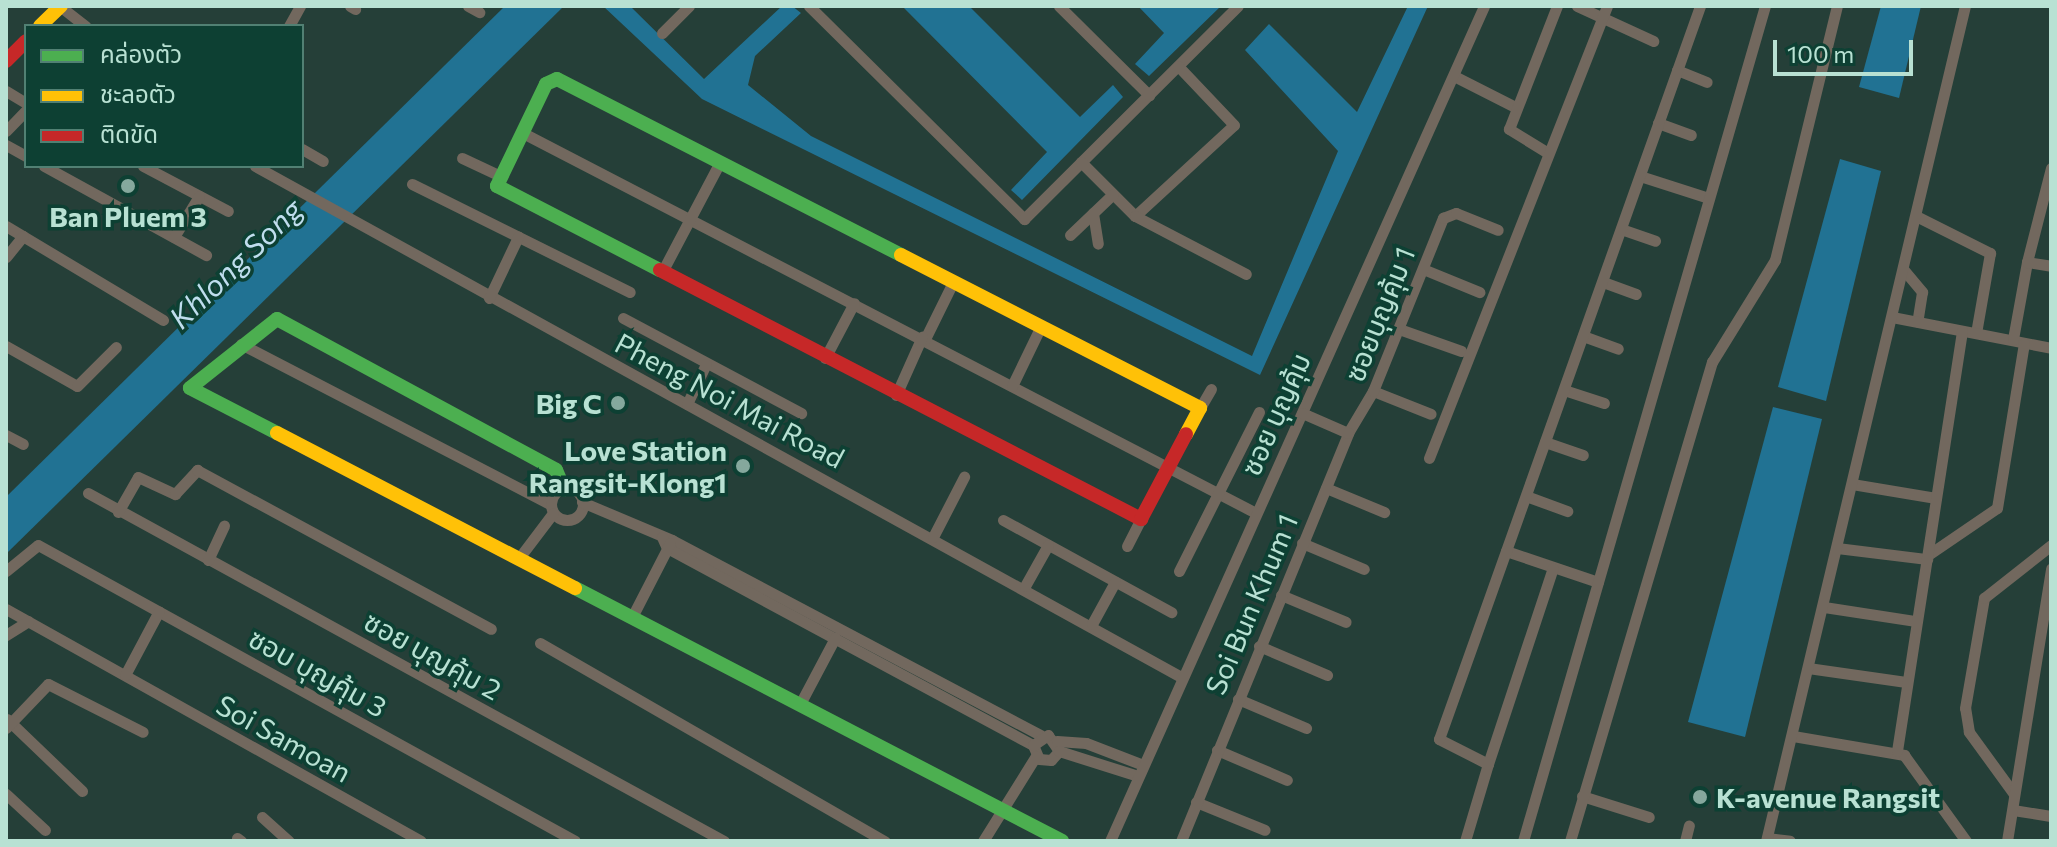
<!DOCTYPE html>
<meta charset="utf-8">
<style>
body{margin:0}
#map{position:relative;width:2057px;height:847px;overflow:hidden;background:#253f38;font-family:Commissioner,"Noto Sans Thai",sans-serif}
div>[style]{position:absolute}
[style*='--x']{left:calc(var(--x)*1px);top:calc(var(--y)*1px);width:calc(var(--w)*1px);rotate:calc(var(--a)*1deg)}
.water>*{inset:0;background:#217293}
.street>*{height:11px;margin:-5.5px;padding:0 5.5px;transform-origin:5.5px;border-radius:5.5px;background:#72685e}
.street>.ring{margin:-5.5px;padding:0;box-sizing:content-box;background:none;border:11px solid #72685e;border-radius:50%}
.fast>*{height:14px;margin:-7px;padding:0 7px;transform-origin:7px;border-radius:7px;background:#4caf50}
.slow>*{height:14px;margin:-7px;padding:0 7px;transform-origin:7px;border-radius:7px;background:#ffc107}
.jam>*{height:14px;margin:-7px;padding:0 7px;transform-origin:7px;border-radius:7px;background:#c62828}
.dots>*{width:22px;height:22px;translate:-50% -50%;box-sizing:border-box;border:4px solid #0d4033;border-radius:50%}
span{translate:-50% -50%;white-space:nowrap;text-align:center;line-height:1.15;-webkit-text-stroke:7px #0d4033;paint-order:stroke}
.poi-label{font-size:28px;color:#b8e1d3;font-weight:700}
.right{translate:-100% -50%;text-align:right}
.left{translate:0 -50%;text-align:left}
.street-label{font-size:28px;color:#b8e1d3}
.water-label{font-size:30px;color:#bfdded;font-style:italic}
.frame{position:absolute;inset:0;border:8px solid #b8e1d3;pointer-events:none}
.legend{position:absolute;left:24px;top:24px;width:280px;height:144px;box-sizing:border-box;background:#0d4033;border:2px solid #518073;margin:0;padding:10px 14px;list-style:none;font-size:24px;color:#b8e1d3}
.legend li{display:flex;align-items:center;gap:16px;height:40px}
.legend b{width:40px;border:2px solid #518073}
.scale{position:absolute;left:1773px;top:40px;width:140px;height:36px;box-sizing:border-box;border:4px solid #b8e1d3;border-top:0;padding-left:10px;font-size:24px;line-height:28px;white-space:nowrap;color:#b8e1d3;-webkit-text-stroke:6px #0d4033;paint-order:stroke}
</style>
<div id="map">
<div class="water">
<i style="clip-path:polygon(505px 6px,564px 6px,6px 554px,6px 497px)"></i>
<i style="clip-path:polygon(603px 6px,630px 6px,704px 79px,782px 6px,792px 6px,801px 13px,755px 56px,748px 85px,811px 136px,1252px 356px,1338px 151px,1245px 50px,1269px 24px,1357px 112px,1408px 6px,1428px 6px,1260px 375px,702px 99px)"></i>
<i style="clip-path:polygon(902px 6px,969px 6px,1080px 117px,1113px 85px,1123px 97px,1022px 200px,1011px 190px,1047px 152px)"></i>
<i style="clip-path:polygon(1138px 6px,1221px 6px,1149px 76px,1135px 64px,1164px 33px)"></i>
<i style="clip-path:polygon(1881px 6px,1921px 6px,1899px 98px,1859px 87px)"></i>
<i style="clip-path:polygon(1840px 159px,1881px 171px,1826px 401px,1778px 387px)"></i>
<i style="clip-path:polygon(1773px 407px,1822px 419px,1745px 737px,1688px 722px)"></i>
</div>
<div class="street">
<i style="--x:350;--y:6;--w:6;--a:31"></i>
<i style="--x:468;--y:6;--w:13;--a:29"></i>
<i style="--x:809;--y:6;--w:303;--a:44.7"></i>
<i style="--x:1024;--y:219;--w:302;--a:-44.9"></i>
<i style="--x:1059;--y:6;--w:127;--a:44.7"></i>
<i style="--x:1577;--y:6;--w:84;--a:24.7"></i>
<i style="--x:61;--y:7;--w:31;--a:38"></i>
<i style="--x:289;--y:26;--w:23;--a:-61"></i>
<i style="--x:662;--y:33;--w:38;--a:-45"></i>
<i style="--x:1677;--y:70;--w:32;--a:22"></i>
<i style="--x:1454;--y:76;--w:68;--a:26.9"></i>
<i style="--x:6;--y:91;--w:23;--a:31"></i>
<i style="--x:1658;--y:123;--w:35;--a:20"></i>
<i style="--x:6;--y:131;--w:29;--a:-46"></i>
<i style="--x:521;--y:132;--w:828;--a:27.4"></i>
<i style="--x:6;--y:145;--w:23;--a:29"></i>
<i style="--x:302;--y:149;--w:24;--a:30"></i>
<i style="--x:1548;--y:153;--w:46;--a:-148.4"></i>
<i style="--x:1509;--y:129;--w:132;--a:-68.7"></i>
<i style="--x:462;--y:158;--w:40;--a:25"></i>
<i style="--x:1081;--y:162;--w:76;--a:45"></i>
<i style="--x:1135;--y:216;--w:134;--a:-42.6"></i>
<i style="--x:1234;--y:125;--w:81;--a:-133.5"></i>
<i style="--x:44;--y:166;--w:185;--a:28.8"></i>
<i style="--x:143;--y:166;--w:96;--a:27.9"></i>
<i style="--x:255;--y:166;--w:1058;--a:28.89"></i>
<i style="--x:1640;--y:176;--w:72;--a:17.7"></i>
<i style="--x:412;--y:184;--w:243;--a:26.4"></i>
<i style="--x:1093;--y:213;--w:31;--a:81"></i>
<i style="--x:1135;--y:216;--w:125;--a:27.6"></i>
<i style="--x:1916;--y:216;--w:83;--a:26.6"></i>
<i style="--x:1990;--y:253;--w:81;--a:99.9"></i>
<i style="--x:6;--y:226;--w:183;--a:30.9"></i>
<i style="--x:1621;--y:229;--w:36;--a:19"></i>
<i style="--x:1070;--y:235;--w:59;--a:-43.6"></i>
<i style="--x:174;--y:237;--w:48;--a:-58.6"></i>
<i style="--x:6;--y:257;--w:27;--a:-51"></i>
<i style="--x:2027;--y:262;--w:97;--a:-75.7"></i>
<i style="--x:1423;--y:269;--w:61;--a:22.3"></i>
<i style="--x:1903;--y:269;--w:30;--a:50"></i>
<i style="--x:1922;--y:292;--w:30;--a:99"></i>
<i style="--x:662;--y:272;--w:122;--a:-62.2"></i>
<i style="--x:1603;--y:282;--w:35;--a:20"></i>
<i style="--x:489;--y:298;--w:68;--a:-64.6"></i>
<i style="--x:1892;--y:317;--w:162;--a:11"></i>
<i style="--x:623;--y:318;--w:202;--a:28.1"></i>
<i style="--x:1399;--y:329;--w:66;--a:19.5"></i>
<i style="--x:1583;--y:336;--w:37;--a:20"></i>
<i style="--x:925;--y:339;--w:64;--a:-63.8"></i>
<i style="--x:2013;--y:339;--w:78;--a:-79.7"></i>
<i style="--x:2027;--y:262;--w:24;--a:9"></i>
<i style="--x:241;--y:344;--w:349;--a:27.4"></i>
<i style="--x:6;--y:346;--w:81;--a:29.4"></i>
<i style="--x:77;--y:386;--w:55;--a:-45"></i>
<i style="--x:825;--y:358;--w:62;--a:-62.2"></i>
<i style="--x:1012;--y:386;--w:67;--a:-64.2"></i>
<i style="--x:1564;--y:390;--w:42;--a:18"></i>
<i style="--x:1373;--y:391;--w:62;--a:21.6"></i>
<i style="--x:896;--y:395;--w:64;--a:-65.9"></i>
<i style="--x:687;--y:404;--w:44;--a:-64.6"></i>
<i style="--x:1200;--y:408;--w:22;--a:-60"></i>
<i style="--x:1348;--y:433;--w:49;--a:-59.2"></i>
<i style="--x:1373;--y:391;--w:187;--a:-68"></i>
<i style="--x:1443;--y:218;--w:14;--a:-21"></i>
<i style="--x:1456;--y:213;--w:45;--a:22"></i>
<i style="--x:6;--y:435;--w:19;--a:28"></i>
<i style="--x:1545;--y:442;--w:40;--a:18.9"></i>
<i style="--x:1429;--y:458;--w:486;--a:-68.5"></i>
<i style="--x:1852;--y:484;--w:85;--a:9.5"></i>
<i style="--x:1326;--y:488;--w:63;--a:22.5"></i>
<i class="ring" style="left:551px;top:488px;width:21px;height:21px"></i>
<i style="--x:88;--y:493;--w:725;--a:28.69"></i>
<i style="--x:1526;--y:496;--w:44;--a:20.1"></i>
<i style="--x:582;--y:502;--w:98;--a:22.9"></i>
<i style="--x:672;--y:540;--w:417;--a:27.9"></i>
<i style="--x:118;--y:512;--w:40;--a:-60.3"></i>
<i style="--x:138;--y:477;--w:41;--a:24.7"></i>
<i style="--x:175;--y:494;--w:33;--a:-47"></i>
<i style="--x:197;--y:470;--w:334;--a:28.4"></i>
<i style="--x:1003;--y:520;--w:192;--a:28.7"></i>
<i style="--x:662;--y:537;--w:12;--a:66"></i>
<i style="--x:667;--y:548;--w:416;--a:28.3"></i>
<i style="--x:1033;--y:745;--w:15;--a:67"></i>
<i style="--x:1039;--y:759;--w:12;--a:5"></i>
<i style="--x:1051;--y:760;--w:12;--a:-48"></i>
<i style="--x:1059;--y:751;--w:19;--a:-125"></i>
<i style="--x:1048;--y:735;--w:18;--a:146"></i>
<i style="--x:933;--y:537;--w:68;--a:-62.7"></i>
<i style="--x:1302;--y:543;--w:67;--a:22.8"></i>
<i style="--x:1127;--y:546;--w:30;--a:-63"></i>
<i style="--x:1837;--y:548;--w:91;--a:7"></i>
<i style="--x:1506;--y:551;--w:97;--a:18.6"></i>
<i style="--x:1928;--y:555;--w:83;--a:-34.3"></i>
<i style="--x:1997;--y:508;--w:167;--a:-80.7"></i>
<i style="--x:519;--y:558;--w:56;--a:-52.9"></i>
<i style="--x:208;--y:560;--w:38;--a:-65"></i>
<i style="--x:6;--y:571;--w:41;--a:-39.1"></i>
<i style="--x:38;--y:545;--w:613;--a:28.86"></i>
<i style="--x:1179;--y:571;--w:178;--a:-63.3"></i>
<i style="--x:1025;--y:586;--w:47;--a:-60.7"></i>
<i style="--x:1281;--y:595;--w:70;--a:22.6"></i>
<i style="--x:1824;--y:607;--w:93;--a:8.7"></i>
<i style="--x:6;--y:609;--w:475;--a:29.2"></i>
<i style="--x:632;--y:617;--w:83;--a:-62.8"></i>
<i style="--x:1092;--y:624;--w:48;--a:-61.3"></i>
<i style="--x:6;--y:635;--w:26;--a:-32"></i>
<i style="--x:540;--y:643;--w:398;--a:29.9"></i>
<i style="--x:1259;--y:646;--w:74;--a:23.1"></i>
<i style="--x:1808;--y:668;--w:99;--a:8.1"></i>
<i style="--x:125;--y:675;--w:72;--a:-62"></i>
<i style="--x:1238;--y:699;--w:74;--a:23.1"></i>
<i style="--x:800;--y:704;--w:75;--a:-62.1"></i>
<i style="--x:7;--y:719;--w:104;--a:43.8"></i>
<i style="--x:6;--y:728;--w:61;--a:-46.3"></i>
<i style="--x:48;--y:684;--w:106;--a:26.8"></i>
<i style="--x:1793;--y:736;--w:113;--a:9.7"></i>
<i style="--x:1904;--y:755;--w:106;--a:54.2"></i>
<i style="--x:1057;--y:741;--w:29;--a:4"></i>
<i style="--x:1086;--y:743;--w:61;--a:21.1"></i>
<i style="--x:1217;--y:750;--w:76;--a:23.2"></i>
<i style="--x:1059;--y:751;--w:83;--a:17.6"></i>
<i style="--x:1897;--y:751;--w:425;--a:-81.2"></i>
<i style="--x:1488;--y:764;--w:206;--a:-71.7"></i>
<i style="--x:6;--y:794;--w:53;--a:42.7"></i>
<i style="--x:2014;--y:794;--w:77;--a:-126"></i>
<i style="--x:1969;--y:732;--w:24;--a:-99"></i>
<i style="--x:1965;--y:708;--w:112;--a:-80.2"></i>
<i style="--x:1984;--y:598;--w:85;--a:-38.3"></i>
<i style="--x:1582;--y:796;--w:70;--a:17.4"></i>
<i style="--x:1196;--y:802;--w:74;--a:22.1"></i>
<i style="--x:2013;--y:810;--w:38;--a:9"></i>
<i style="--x:262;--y:817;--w:36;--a:42"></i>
<i style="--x:237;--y:838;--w:5;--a:37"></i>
<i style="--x:1767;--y:838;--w:23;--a:7"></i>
<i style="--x:983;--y:841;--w:100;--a:-58.1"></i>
<i style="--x:1110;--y:841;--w:915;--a:-65.87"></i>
<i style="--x:1181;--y:841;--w:441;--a:-67.7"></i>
<i style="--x:1348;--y:433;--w:50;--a:-156.5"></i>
<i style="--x:1465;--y:841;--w:80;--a:-73.4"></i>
<i style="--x:1488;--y:764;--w:55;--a:-153"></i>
<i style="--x:1439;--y:739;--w:778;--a:-70.4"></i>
<i style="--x:1523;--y:841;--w:869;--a:-73.84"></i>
<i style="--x:1570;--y:841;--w:500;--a:-73.5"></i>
<i style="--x:1712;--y:362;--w:120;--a:-58.3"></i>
<i style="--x:1775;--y:260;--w:261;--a:-76.3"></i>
<i style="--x:1685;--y:841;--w:16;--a:-76"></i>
<i style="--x:1766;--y:841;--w:858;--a:-76.6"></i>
<i style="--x:2007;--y:841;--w:276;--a:-80.8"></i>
</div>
<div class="fast">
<i style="--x:557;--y:79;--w:386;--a:27.1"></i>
<i style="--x:557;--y:79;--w:12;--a:156"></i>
<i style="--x:546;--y:84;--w:113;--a:115.7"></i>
<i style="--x:497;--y:186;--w:183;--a:27.3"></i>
<i style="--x:277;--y:433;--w:98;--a:-152.7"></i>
<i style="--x:190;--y:388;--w:111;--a:-38.4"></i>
<i style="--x:277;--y:319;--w:317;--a:28.4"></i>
<i style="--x:556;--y:470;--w:21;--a:67"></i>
<i style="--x:575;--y:588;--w:549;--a:27.45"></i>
</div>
<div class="slow">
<i style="--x:40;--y:26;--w:29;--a:-44"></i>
<i style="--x:901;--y:255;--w:336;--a:27.1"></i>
<i style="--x:1200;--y:408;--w:30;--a:118"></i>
<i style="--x:277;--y:433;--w:336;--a:27.5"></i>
</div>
<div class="jam">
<i style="--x:6;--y:61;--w:28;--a:-45"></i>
<i style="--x:660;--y:270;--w:542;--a:27.37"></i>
<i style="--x:1141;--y:519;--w:96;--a:-62.1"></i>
</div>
<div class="dots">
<i style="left:128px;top:186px;background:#85a89d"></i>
<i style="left:618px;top:403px;background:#85a89d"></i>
<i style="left:743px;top:466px;background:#85a89d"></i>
<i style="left:1700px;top:797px;background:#85a89d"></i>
</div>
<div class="poi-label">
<span style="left:128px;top:216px">Ban Pluem 3</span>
<span class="right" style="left:602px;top:403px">Big C</span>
<span class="right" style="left:727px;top:466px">Love Station<br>Rangsit-Klong1</span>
<span class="left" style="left:1716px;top:797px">K-avenue Rangsit</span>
</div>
<div class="street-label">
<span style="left:1379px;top:314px;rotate:-68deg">ซอยบุญคุ้ม 1</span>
<span style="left:730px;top:400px;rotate:28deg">Pheng Noi Mai Road</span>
<span style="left:1275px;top:414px;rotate:-66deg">ซอย บุญคุ้ม</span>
<span style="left:1251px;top:604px;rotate:-67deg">Soi Bun Khum 1</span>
<span style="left:433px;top:655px;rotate:29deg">ซอย บุญคุ้ม 2</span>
<span style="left:318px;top:672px;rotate:29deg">ซอบ บุญคุ้ม 3</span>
<span style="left:284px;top:738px;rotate:29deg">Soi Samoan</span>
</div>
<div class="water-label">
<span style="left:235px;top:263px;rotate:-44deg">Khlong Song</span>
</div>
<div class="frame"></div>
<ul class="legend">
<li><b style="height:10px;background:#4caf50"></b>คล่องตัว</li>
<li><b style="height:10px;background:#ffc107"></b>ชะลอตัว</li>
<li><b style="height:10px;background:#c62828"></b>ติดขัด</li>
</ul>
<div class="scale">100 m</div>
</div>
